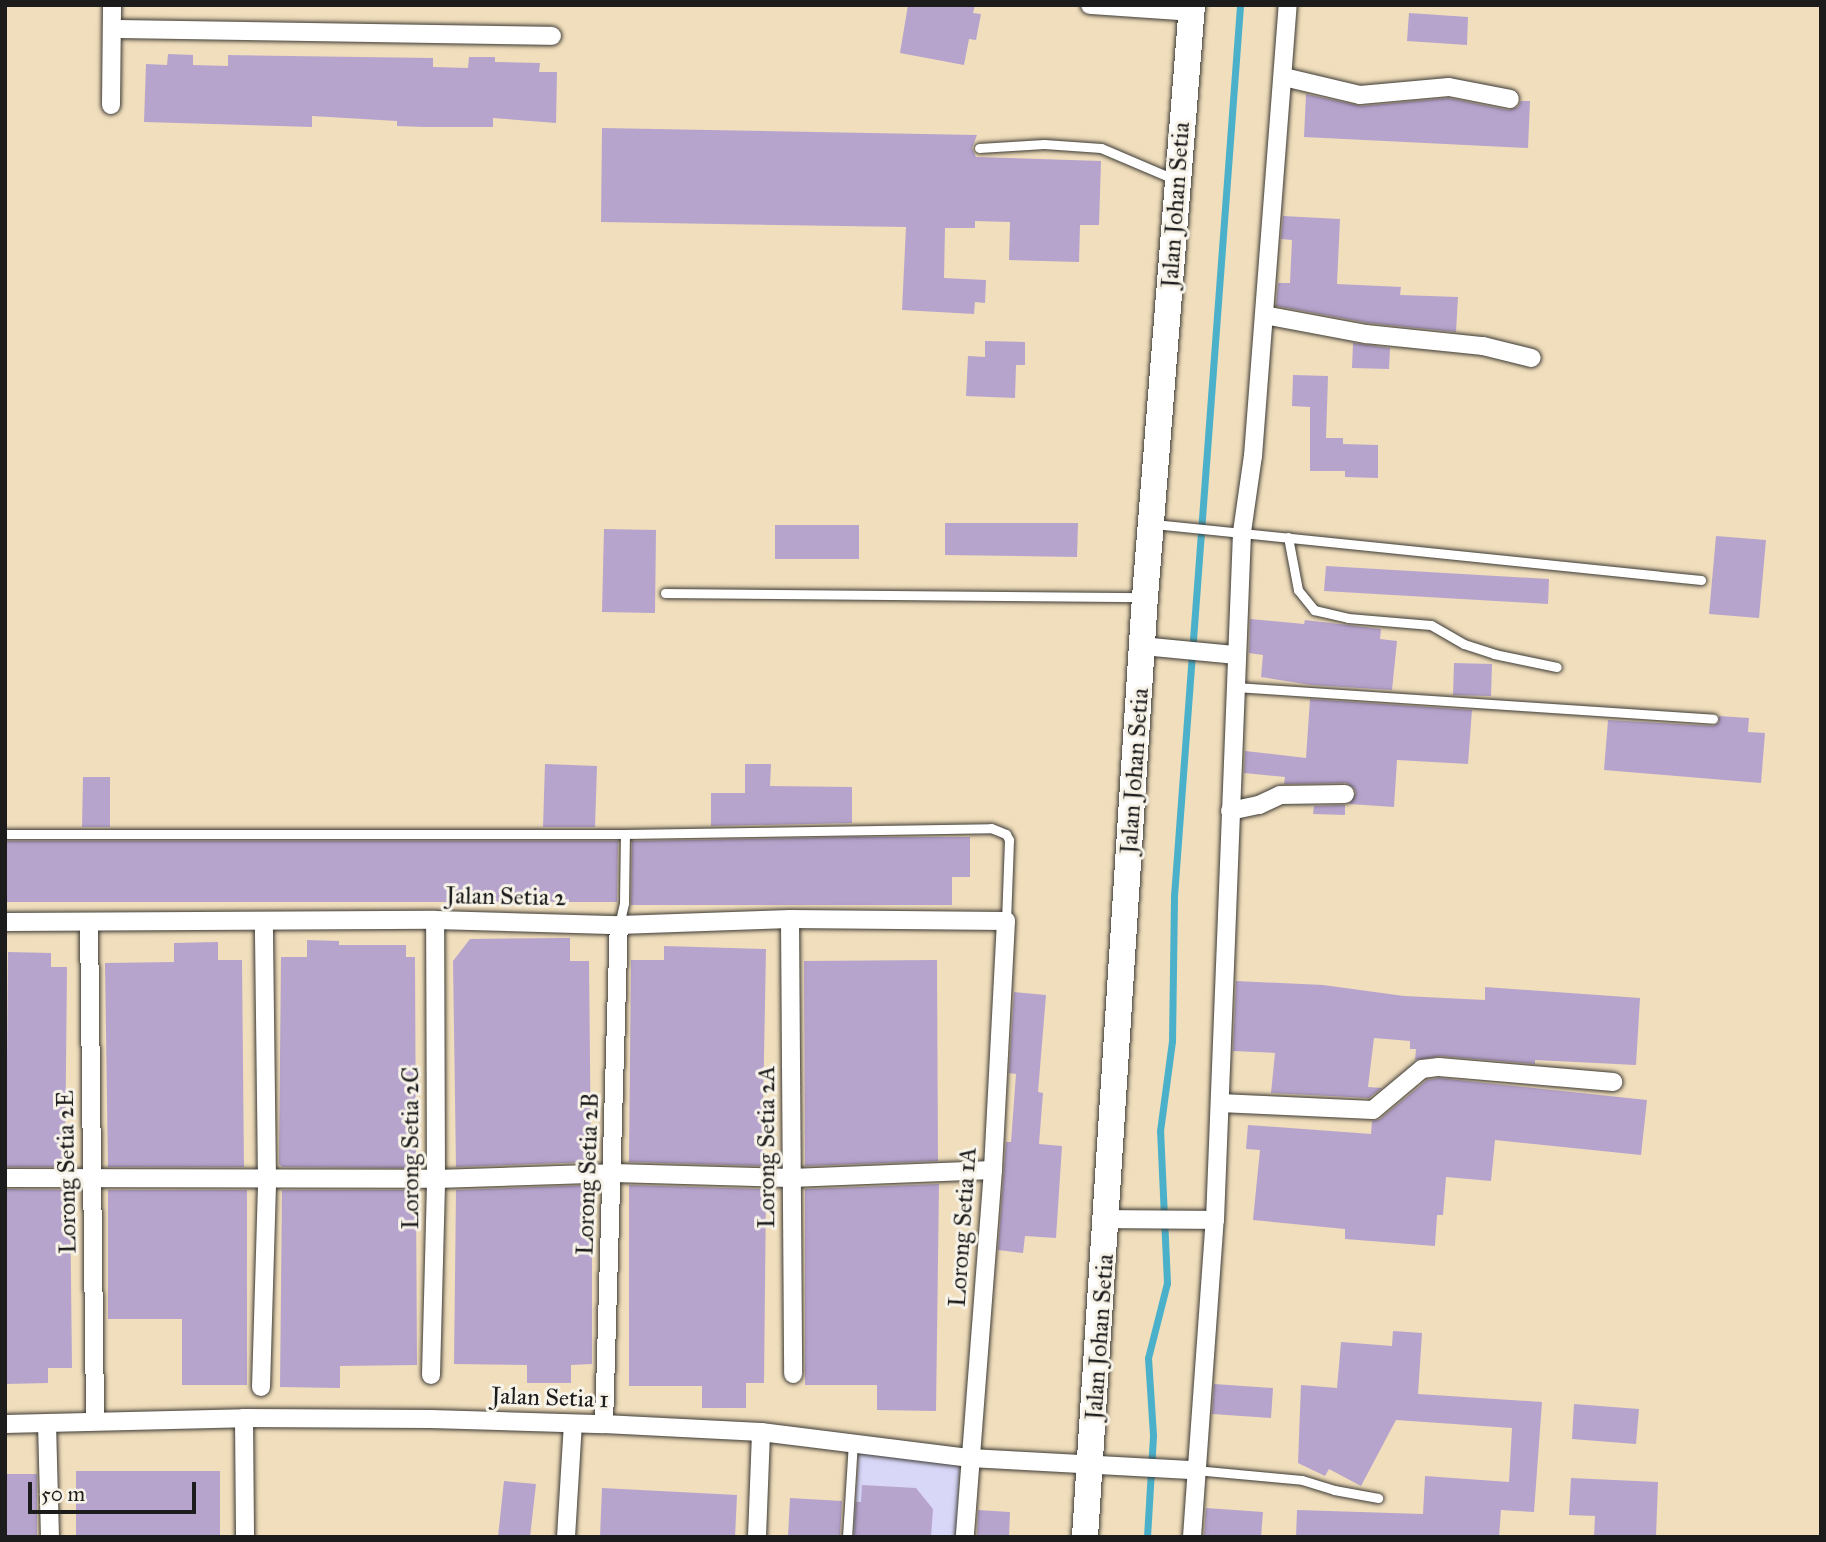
<!DOCTYPE html>
<style>
body{margin:0}
#map{position:relative;width:1826px;height:1542px;overflow:hidden;background:#f0debc;font-family:"IM FELL Great Primer",serif}
div>[style]{position:absolute}
[style*='--x']{left:calc(var(--x)*1px);top:calc(var(--y)*1px);width:calc(var(--w)*1px);rotate:calc(var(--a)*1deg)}
.built>*{inset:0;background:#d8d7f8}
.stream>*{height:7px;margin:-3.5px;padding:0 3.5px;transform-origin:3.5px;border-radius:3.5px;background:#4bb1ca}
.building>*{inset:0;background:#b7a4cd}
.roads{filter:drop-shadow(0 0 2px #3c3934) drop-shadow(0 0 2px #3c3934)}
.service>*{height:9px;margin:-4.5px;padding:0 4.5px;transform-origin:4.5px;border-radius:4.5px;background:#fff}
.minor>*{height:18px;margin:-9px;padding:0 9px;transform-origin:9px;border-radius:9px;background:#fff}
.secondary>*{height:26px;margin:-13px;padding:0 13px;transform-origin:13px;border-radius:13px;background:#fff}
span{translate:-50% -50%;white-space:nowrap;text-align:center;line-height:1.15;-webkit-text-stroke:6px #f7f3e8;paint-order:stroke}
.street-label{font-size:24px;color:#1c1c1c}
.frame{position:absolute;inset:0;border:7px solid #1c1c1c;pointer-events:none}
.scale{position:absolute;left:28px;top:1482px;width:168px;height:32px;box-sizing:border-box;border:4px solid #1c1c1c;border-top:0;padding-left:9px;font-size:21px;line-height:24px;white-space:nowrap;color:#1c1c1c;-webkit-text-stroke:5px #f7f3e8;paint-order:stroke}
</style>
<div id="map">
<div class="built">
<i style="clip-path:polygon(859px 1450px,960px 1466px,956px 1537px,853px 1537px)"></i>
</div>
<div class="stream">
<i style="--x:1147;--y:1537;--w:102;--a:-86.6"></i>
<i style="--x:1153;--y:1435;--w:77;--a:-93.7"></i>
<i style="--x:1148;--y:1358;--w:77;--a:-75.8"></i>
<i style="--x:1167;--y:1283;--w:152;--a:-92.6"></i>
<i style="--x:1160;--y:1131;--w:91;--a:-82.4"></i>
<i style="--x:1172;--y:1041;--w:145;--a:-89.2"></i>
<i style="--x:1174;--y:896;--w:893;--a:-85.76"></i>
</div>
<div class="building">
<i style="clip-path:polygon(908px 5px,975px 5px,973px 13px,981px 14px,976px 40px,969px 39px,964px 65px,900px 53px)"></i>
<i style="clip-path:polygon(1409px 13px,1468px 17px,1467px 45px,1407px 41px)"></i>
<i style="clip-path:polygon(168px 54px,193px 55px,193px 65px,228px 66px,228px 55px,433px 58px,433px 67px,468px 68px,469px 57px,495px 57px,495px 62px,540px 63px,539px 72px,557px 72px,556px 123px,493px 118px,493px 127px,424px 127px,397px 126px,397px 121px,312px 116px,312px 127px,144px 122px,146px 64px,167px 65px)"></i>
<i style="clip-path:polygon(1306px 94px,1361px 106px,1448px 98px,1508px 110px,1518px 107px,1521px 101px,1530px 101px,1528px 148px,1304px 137px)"></i>
<i style="clip-path:polygon(602px 128px,977px 135px,972px 148px,976px 157px,1101px 161px,1099px 225px,1080px 225px,1079px 262px,1009px 260px,1010px 222px,975px 221px,975px 228px,945px 228px,944px 278px,986px 280px,985px 303px,975px 302px,974px 314px,902px 310px,906px 227px,601px 222px)"></i>
<i style="clip-path:polygon(1283px 216px,1340px 219px,1337px 284px,1401px 287px,1400px 295px,1458px 297px,1456px 332px,1368px 323px,1276px 306px,1278px 283px,1290px 283px,1292px 240px,1281px 239px)"></i>
<i style="clip-path:polygon(985px 341px,1025px 342px,1025px 365px,1016px 365px,1015px 398px,966px 396px,968px 356px,985px 357px)"></i>
<i style="clip-path:polygon(1353px 343px,1390px 348px,1389px 369px,1352px 368px)"></i>
<i style="clip-path:polygon(1293px 375px,1328px 376px,1326px 438px,1343px 438px,1343px 444px,1378px 445px,1378px 478px,1345px 477px,1345px 471px,1310px 471px,1310px 407px,1292px 406px)"></i>
<i style="clip-path:polygon(945px 523px,1078px 523px,1077px 557px,945px 555px)"></i>
<i style="clip-path:polygon(775px 525px,859px 525px,859px 559px,775px 559px)"></i>
<i style="clip-path:polygon(604px 529px,656px 530px,655px 613px,602px 612px)"></i>
<i style="clip-path:polygon(1716px 536px,1766px 540px,1759px 618px,1709px 614px)"></i>
<i style="clip-path:polygon(1326px 566px,1549px 579px,1548px 604px,1324px 591px)"></i>
<i style="clip-path:polygon(1250px 619px,1304px 624px,1305px 620px,1381px 629px,1380px 639px,1397px 641px,1392px 690px,1311px 685px,1261px 677px,1263px 655px,1249px 653px)"></i>
<i style="clip-path:polygon(1454px 663px,1492px 664px,1491px 696px,1453px 695px)"></i>
<i style="clip-path:polygon(1310px 699px,1472px 710px,1468px 764px,1397px 760px,1394px 807px,1349px 804px,1356px 793px,1354px 788px,1346px 783px,1284px 784px,1285px 777px,1244px 773px,1245px 751px,1306px 758px)"></i>
<i style="clip-path:polygon(1719px 716px,1749px 718px,1748px 732px,1765px 733px,1761px 783px,1604px 770px,1608px 720px,1713px 726px,1719px 722px)"></i>
<i style="clip-path:polygon(545px 764px,597px 766px,595px 827px,543px 827px)"></i>
<i style="clip-path:polygon(745px 764px,771px 764px,770px 786px,852px 787px,852px 823px,711px 826px,711px 793px,745px 793px)"></i>
<i style="clip-path:polygon(83px 777px,110px 777px,110px 827px,82px 827px)"></i>
<i style="clip-path:polygon(1345px 805px,1345px 815px,1313px 814px,1314px 806px)"></i>
<i style="clip-path:polygon(856px 837px,970px 837px,970px 877px,952px 877px,952px 905px,631px 905px,632px 841px)"></i>
<i style="clip-path:polygon(5px 841px,618px 841px,617px 902px,5px 902px)"></i>
<i style="clip-path:polygon(570px 938px,570px 961px,589px 961px,591px 1162px,456px 1167px,453px 961px,470px 939px)"></i>
<i style="clip-path:polygon(307px 940px,339px 941px,339px 945px,406px 945px,406px 957px,415px 957px,416px 1168px,282px 1167px,279px 1164px,281px 957px,307px 957px)"></i>
<i style="clip-path:polygon(218px 942px,218px 960px,242px 960px,244px 1167px,108px 1167px,105px 963px,174px 962px,174px 943px)"></i>
<i style="clip-path:polygon(664px 946px,766px 949px,762px 1166px,629px 1162px,631px 960px,664px 960px)"></i>
<i style="clip-path:polygon(8px 952px,51px 953px,51px 967px,67px 967px,65px 1167px,6px 1167px)"></i>
<i style="clip-path:polygon(937px 960px,938px 1161px,805px 1166px,804px 961px)"></i>
<i style="clip-path:polygon(1236px 981px,1323px 985px,1404px 996px,1485px 1000px,1485px 987px,1640px 998px,1636px 1065px,1535px 1060px,1535px 1064px,1440px 1056px,1415px 1060px,1416px 1049px,1410px 1049px,1410px 1041px,1374px 1038px,1368px 1087px,1382px 1088px,1369px 1098px,1271px 1093px,1275px 1053px,1233px 1051px)"></i>
<i style="clip-path:polygon(1014px 992px,1046px 995px,1038px 1092px,1043px 1093px,1039px 1144px,1062px 1146px,1056px 1238px,1025px 1236px,1023px 1253px,998px 1250px,1006px 1142px,1011px 1142px,1016px 1074px,1009px 1073px)"></i>
<i style="clip-path:polygon(1439px 1078px,1647px 1100px,1641px 1155px,1495px 1140px,1491px 1181px,1446px 1177px,1443px 1215px,1437px 1215px,1435px 1246px,1345px 1239px,1345px 1229px,1253px 1220px,1260px 1150px,1246px 1149px,1248px 1125px,1371px 1134px,1372px 1121px,1380px 1119px,1427px 1080px)"></i>
<i style="clip-path:polygon(939px 1184px,936px 1411px,877px 1410px,877px 1385px,805px 1385px,805px 1189px)"></i>
<i style="clip-path:polygon(592px 1185px,592px 1364px,571px 1365px,571px 1383px,527px 1383px,527px 1365px,454px 1364px,456px 1190px)"></i>
<i style="clip-path:polygon(629px 1185px,766px 1189px,764px 1383px,746px 1383px,746px 1408px,702px 1408px,702px 1386px,629px 1386px)"></i>
<i style="clip-path:polygon(5px 1189px,70px 1190px,72px 1368px,48px 1368px,48px 1383px,6px 1384px)"></i>
<i style="clip-path:polygon(108px 1190px,247px 1190px,247px 1385px,182px 1385px,182px 1319px,108px 1319px)"></i>
<i style="clip-path:polygon(282px 1190px,416px 1190px,417px 1365px,340px 1366px,340px 1388px,280px 1387px)"></i>
<i style="clip-path:polygon(1393px 1331px,1422px 1333px,1418px 1394px,1542px 1402px,1534px 1512px,1501px 1510px,1499px 1537px,1296px 1537px,1297px 1510px,1423px 1514px,1425px 1476px,1509px 1482px,1512px 1428px,1396px 1420px,1361px 1486px,1329px 1469px,1325px 1476px,1298px 1463px,1301px 1385px,1337px 1388px,1341px 1342px,1392px 1346px)"></i>
<i style="clip-path:polygon(1214px 1384px,1273px 1388px,1271px 1418px,1212px 1414px)"></i>
<i style="clip-path:polygon(1574px 1404px,1639px 1409px,1636px 1444px,1572px 1439px)"></i>
<i style="clip-path:polygon(76px 1471px,220px 1471px,220px 1537px,76px 1537px)"></i>
<i style="clip-path:polygon(5px 1474px,37px 1474px,37px 1537px,5px 1537px)"></i>
<i style="clip-path:polygon(1571px 1478px,1658px 1482px,1656px 1537px,1594px 1537px,1595px 1516px,1569px 1515px)"></i>
<i style="clip-path:polygon(504px 1481px,536px 1484px,530px 1537px,498px 1537px)"></i>
<i style="clip-path:polygon(862px 1485px,916px 1488px,933px 1509px,931px 1537px,854px 1537px,856px 1502px,861px 1502px)"></i>
<i style="clip-path:polygon(602px 1488px,737px 1495px,735px 1537px,600px 1537px)"></i>
<i style="clip-path:polygon(790px 1498px,842px 1501px,840px 1537px,788px 1537px)"></i>
<i style="clip-path:polygon(1206px 1508px,1263px 1512px,1261px 1537px,1204px 1535px)"></i>
<i style="clip-path:polygon(978px 1510px,1010px 1512px,1009px 1537px,977px 1537px)"></i>
</div>
<div class="roads">
<div class="service">
<i style="--x:979;--y:148;--w:65;--a:-3.5"></i>
<i style="--x:1044;--y:144;--w:57;--a:4"></i>
<i style="--x:1101;--y:148;--w:82;--a:23.1"></i>
<i style="--x:1154;--y:524;--w:550;--a:5.85"></i>
<i style="--x:1288;--y:537;--w:54;--a:79.3"></i>
<i style="--x:1298;--y:590;--w:26;--a:51"></i>
<i style="--x:1314;--y:610;--w:35;--a:13"></i>
<i style="--x:1348;--y:618;--w:83;--a:4.8"></i>
<i style="--x:1431;--y:625;--w:38;--a:30"></i>
<i style="--x:1464;--y:644;--w:32;--a:18"></i>
<i style="--x:1494;--y:654;--w:64;--a:11.7"></i>
<i style="--x:665;--y:593;--w:479;--a:0.5"></i>
<i style="--x:1236;--y:687;--w:478;--a:3.8"></i>
<i style="--x:5;--y:834;--w:620;--a:0"></i>
<i style="--x:625;--y:834;--w:366;--a:-0.9"></i>
<i style="--x:991;--y:828;--w:16;--a:22"></i>
<i style="--x:1006;--y:834;--w:7;--a:63"></i>
<i style="--x:1009;--y:840;--w:81;--a:92.1"></i>
<i style="--x:619;--y:925;--w:23;--a:-77"></i>
<i style="--x:624;--y:903;--w:69;--a:-89.2"></i>
<i style="--x:1195;--y:1470;--w:107;--a:5.3"></i>
<i style="--x:1302;--y:1480;--w:34;--a:17"></i>
<i style="--x:1334;--y:1490;--w:45;--a:10.3"></i>
<i style="--x:847;--y:1537;--w:95;--a:-86.4"></i>
</div>
<div class="minor">
<i style="--x:1090;--y:5;--w:102;--a:3.9"></i>
<i style="--x:112;--y:29;--w:440;--a:0.9"></i>
<i style="--x:1284;--y:77;--w:78;--a:13.3"></i>
<i style="--x:1360;--y:95;--w:89;--a:-5.1"></i>
<i style="--x:1449;--y:87;--w:62;--a:11.1"></i>
<i style="--x:111;--y:105;--w:100;--a:-89.4"></i>
<i style="--x:1264;--y:315;--w:104;--a:10.6"></i>
<i style="--x:1366;--y:334;--w:118;--a:5.9"></i>
<i style="--x:1483;--y:346;--w:50;--a:13.8"></i>
<i style="--x:1142;--y:646;--w:94;--a:5.5"></i>
<i style="--x:1230;--y:811;--w:30;--a:-12"></i>
<i style="--x:1259;--y:805;--w:23;--a:-25"></i>
<i style="--x:1280;--y:795;--w:65;--a:-0.9"></i>
<i style="--x:790;--y:919;--w:455;--a:89.6"></i>
<i style="--x:5;--y:922;--w:430;--a:-0.3"></i>
<i style="--x:435;--y:920;--w:184;--a:1.6"></i>
<i style="--x:619;--y:925;--w:171;--a:-2"></i>
<i style="--x:790;--y:919;--w:216;--a:0.5"></i>
<i style="--x:1006;--y:921;--w:249;--a:93"></i>
<i style="--x:993;--y:1170;--w:368;--a:94.4"></i>
<i style="--x:89;--y:922;--w:499;--a:89.3"></i>
<i style="--x:1220;--y:1103;--w:153;--a:2.6"></i>
<i style="--x:1373;--y:1110;--w:64;--a:-39.9"></i>
<i style="--x:1422;--y:1069;--w:17;--a:-7"></i>
<i style="--x:1439;--y:1067;--w:175;--a:4.9"></i>
<i style="--x:5;--y:1178;--w:431;--a:0.1"></i>
<i style="--x:436;--y:1179;--w:177;--a:-1.9"></i>
<i style="--x:613;--y:1173;--w:178;--a:1.6"></i>
<i style="--x:791;--y:1178;--w:202;--a:-2.3"></i>
<i style="--x:1107;--y:1219;--w:108;--a:0.5"></i>
<i style="--x:431;--y:1375;--w:196;--a:-88.5"></i>
<i style="--x:436;--y:1179;--w:259;--a:-90.2"></i>
<i style="--x:261;--y:1387;--w:207;--a:-88.3"></i>
<i style="--x:267;--y:1180;--w:259;--a:-90.7"></i>
<i style="--x:244;--y:1418;--w:119;--a:89.5"></i>
<i style="--x:47;--y:1423;--w:114;--a:88.5"></i>
<i style="--x:5;--y:1424;--w:239;--a:-1.4"></i>
<i style="--x:244;--y:1418;--w:187;--a:0.3"></i>
<i style="--x:431;--y:1419;--w:173;--a:1.7"></i>
<i style="--x:604;--y:1424;--w:157;--a:2.9"></i>
<i style="--x:761;--y:1432;--w:211;--a:7.1"></i>
<i style="--x:970;--y:1458;--w:225;--a:3.1"></i>
<i style="--x:604;--y:1424;--w:499;--a:-88.3"></i>
<i style="--x:566;--y:1537;--w:113;--a:-86.5"></i>
<i style="--x:757;--y:1537;--w:105;--a:-87.8"></i>
<i style="--x:1192;--y:1537;--w:318;--a:-85.9"></i>
<i style="--x:1215;--y:1220;--w:689;--a:-87.75"></i>
<i style="--x:1242;--y:532;--w:77;--a:-81.8"></i>
<i style="--x:1253;--y:456;--w:452;--a:-85.6"></i>
</div>
<div class="secondary">
<i style="--x:1085;--y:1537;--w:942;--a:-86.35"></i>
<i style="--x:1145;--y:597;--w:594;--a:-85.46"></i>
</div>
</div>
<div class="street-label">
<span style="left:1176px;top:205px;rotate:-86deg">Jalan Johan Setia</span>
<span style="left:1135px;top:771px;rotate:-86deg">Jalan Johan Setia</span>
<span style="left:506px;top:897px;rotate:1deg">Jalan Setia 2</span>
<span style="left:767px;top:1147px;rotate:-90deg">Lorong Setia 2A</span>
<span style="left:411px;top:1148px;rotate:-90deg">Lorong Setia 2C</span>
<span style="left:67px;top:1172px;rotate:-91deg">Lorong Setia 2E</span>
<span style="left:588px;top:1174px;rotate:-88deg">Lorong Setia 2B</span>
<span style="left:963px;top:1227px;rotate:-86deg">Lorong Setia 1A</span>
<span style="left:1100px;top:1337px;rotate:-86deg">Jalan Johan Setia</span>
<span style="left:550px;top:1398px;rotate:2deg">Jalan Setia 1</span>
</div>
<div class="frame"></div>
<div class="scale">50 m</div>
</div>
